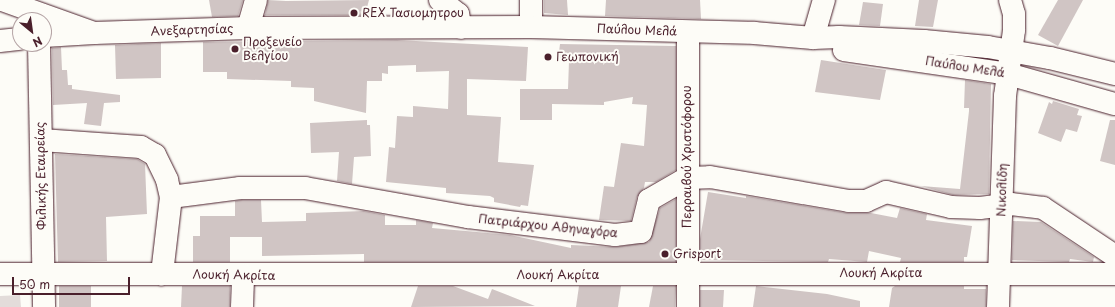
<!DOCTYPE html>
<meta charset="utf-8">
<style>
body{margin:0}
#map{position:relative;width:1115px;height:307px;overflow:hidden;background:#fdfcf7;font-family:"Playpen Sans",sans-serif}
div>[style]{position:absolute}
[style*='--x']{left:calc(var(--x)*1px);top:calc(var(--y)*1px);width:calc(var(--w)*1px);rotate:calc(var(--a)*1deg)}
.green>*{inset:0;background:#e3dcda}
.building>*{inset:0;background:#d0c5c4}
.roads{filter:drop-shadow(0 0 1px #4a1f2b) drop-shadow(0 0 1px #4a1f2b)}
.minor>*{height:22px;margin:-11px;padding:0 11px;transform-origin:11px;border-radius:11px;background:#fdfcf7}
.major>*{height:22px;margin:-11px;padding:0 11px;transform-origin:11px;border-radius:11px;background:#fdfcf7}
.dots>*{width:11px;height:11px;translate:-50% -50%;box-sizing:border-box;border:2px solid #fdfcf7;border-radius:50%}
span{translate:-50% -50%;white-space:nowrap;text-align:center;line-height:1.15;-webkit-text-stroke:4px #fdfcf7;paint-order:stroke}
.poi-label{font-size:12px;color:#4a1f2b}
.left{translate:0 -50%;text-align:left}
.street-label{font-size:12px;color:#4a1f2b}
.north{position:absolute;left:12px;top:12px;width:40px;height:40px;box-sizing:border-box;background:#fdfcf7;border:1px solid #b5a4a5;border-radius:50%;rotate:151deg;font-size:11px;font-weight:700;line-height:16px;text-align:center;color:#4a1f2b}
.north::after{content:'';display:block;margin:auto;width:14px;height:18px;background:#4a1f2b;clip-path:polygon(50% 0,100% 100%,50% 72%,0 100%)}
.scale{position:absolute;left:12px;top:277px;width:118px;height:18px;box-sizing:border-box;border:2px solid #4a1f2b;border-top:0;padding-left:5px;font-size:12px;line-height:14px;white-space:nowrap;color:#4a1f2b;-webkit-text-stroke:3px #fdfcf7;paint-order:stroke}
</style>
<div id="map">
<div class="green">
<i style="clip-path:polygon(20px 295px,21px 307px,0 307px,0 296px)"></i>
</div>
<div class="building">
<i style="clip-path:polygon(209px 0,243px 0,238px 16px,212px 17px)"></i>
<i style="clip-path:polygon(268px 0,286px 1px,369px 0,365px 15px,265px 15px)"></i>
<i style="clip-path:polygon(544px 0,567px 0,568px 15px,544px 13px)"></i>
<i style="clip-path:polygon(606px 0,700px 0,701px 19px,605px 16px)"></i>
<i style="clip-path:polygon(919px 0,938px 0,933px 27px,915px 26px)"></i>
<i style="clip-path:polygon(1058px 0,1083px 0,1058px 46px,1038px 35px)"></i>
<i style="clip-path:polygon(863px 2px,883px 4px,880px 26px,859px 25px)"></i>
<i style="clip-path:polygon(397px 40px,528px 47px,526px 81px,467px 79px,467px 115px,501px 117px,498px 162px,534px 165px,528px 206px,521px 205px,520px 207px,494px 202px,494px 198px,490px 196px,446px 193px,446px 188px,386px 182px,389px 147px,395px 148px,397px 116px,413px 117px,413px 106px,448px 109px,449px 71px,416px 72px,416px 65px,388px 66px,388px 74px,382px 73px,382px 81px,367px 81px,366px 113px,314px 101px,314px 88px,291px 87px,291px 81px,227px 79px,227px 72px,203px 72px,203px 42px)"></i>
<i style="clip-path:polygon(161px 43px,161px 78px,116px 79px,115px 45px)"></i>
<i style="clip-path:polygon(560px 44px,676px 46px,676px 170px,656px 182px,645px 182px,644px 188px,637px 197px,631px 221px,599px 220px,604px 186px,614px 187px,621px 143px,644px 146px,647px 105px,632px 104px,633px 97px,604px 102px,604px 105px,552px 104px,552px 120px,520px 120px,520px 89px,568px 89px,569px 61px,558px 60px)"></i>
<i style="clip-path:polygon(61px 47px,62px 70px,67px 70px,68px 85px,72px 85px,72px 89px,120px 95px,120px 102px,104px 103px,101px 126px,84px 124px,87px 103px,53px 105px,52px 48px)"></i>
<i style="clip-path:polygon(821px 60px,886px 70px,880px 100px,815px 92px)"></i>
<i style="clip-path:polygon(965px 80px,991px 84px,989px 194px,953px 195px,921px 186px,960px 189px,969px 111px,969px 108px,964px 108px)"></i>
<i style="clip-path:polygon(1053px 101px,1079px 109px,1077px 115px,1082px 116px,1077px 132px,1066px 129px,1061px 142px,1038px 133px,1049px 102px,1052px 104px)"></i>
<i style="clip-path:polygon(367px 120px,367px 125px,370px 125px,371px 156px,354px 157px,352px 184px,337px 181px,339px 152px,311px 153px,310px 123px)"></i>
<i style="clip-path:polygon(1110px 120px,1115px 120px,1115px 165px,1100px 161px)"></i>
<i style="clip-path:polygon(55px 154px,137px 159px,145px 164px,147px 214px,106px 217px,107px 261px,58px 262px)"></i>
<i style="clip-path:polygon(708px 192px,746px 198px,746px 196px,847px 213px,871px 213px,897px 218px,900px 208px,927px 214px,926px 220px,972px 226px,967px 257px,964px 257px,964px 262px,900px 262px,901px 258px,869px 251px,867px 262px,829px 259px,828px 262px,700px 260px,700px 239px)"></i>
<i style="clip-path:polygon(676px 199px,676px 262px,364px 262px,364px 254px,262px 256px,262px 237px,230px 237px,230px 262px,193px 262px,193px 236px,200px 236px,200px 216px,235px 216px,235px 201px,241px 200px,261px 200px,262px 222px,306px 221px,306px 213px,364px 211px,385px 215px,385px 225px,416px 225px,416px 220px,433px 223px,432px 228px,510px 235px,571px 248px,571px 245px,616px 247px,649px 242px,660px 208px)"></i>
<i style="clip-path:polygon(1013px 221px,1041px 222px,1094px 257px,1093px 262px,1070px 259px,1069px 262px,1012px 260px)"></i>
<i style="clip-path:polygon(59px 286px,91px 286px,91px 307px,59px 307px)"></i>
<i style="clip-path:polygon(182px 286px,230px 286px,230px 307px,181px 307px)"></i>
<i style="clip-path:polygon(418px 286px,453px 286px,488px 299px,492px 289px,535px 306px,411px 307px)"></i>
<i style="clip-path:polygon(579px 286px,621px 286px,618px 307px,576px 307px)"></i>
<i style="clip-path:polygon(653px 286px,676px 286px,675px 307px,649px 307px)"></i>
<i style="clip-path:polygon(756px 286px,827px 294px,860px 301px,860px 307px,753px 307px)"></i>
<i style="clip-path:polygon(895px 286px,964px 286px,964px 289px,986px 289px,986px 307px,889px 307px,892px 288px)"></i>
<i style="clip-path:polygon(700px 290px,724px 290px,723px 307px,700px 307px)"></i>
</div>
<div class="roads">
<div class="minor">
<i style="--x:440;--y:0;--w:23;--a:38"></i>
<i style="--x:458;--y:14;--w:14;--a:78"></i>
<i style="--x:531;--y:0;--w:27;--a:90"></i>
<i style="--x:248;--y:28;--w:29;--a:-74"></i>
<i style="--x:44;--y:36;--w:50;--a:-3.4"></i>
<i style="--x:813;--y:38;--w:40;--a:-74"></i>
<i style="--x:0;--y:41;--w:20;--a:-6"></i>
<i style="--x:39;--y:44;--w:263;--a:88.9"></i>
<i style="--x:41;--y:140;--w:100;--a:4"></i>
<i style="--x:141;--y:147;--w:16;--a:30"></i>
<i style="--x:155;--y:155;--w:28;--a:64"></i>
<i style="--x:167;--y:180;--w:17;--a:77"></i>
<i style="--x:171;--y:197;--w:78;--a:96.7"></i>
<i style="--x:171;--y:197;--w:70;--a:-7.4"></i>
<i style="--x:240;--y:188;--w:65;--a:0"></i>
<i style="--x:305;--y:188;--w:166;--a:10.1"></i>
<i style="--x:468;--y:217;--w:148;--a:7"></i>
<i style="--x:615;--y:235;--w:26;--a:-7"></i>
<i style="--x:641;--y:232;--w:33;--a:-76"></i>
<i style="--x:649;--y:200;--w:44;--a:-30.1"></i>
<i style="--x:687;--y:178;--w:23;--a:-2"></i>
<i style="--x:710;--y:177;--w:141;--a:9.8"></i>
<i style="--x:849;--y:201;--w:17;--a:0"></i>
<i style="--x:866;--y:201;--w:22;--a:-24"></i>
<i style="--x:886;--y:192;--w:67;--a:13"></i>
<i style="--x:951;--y:207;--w:29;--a:2"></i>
<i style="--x:980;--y:208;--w:31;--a:-7"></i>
<i style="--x:1011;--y:204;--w:32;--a:7"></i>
<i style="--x:1043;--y:208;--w:87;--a:33.7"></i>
<i style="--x:0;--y:274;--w:1115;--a:0"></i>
<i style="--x:242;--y:307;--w:32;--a:-88"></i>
<i style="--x:688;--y:307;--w:275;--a:-90"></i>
<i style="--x:998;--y:307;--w:211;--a:-88.1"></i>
<i style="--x:1005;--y:96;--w:67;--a:-82.2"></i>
<i style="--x:1014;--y:30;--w:16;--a:-90"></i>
<i style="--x:1014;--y:14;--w:15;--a:-106"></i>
</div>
<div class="major">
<i style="--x:2;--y:0;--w:98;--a:19.7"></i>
<i style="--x:94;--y:33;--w:154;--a:-1.9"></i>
<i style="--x:248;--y:28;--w:283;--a:-0.2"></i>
<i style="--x:531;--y:27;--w:223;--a:1.5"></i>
<i style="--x:754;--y:33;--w:59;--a:4.8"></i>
<i style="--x:813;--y:38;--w:26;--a:-2"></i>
<i style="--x:839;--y:37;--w:85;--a:2.7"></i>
<i style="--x:924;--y:41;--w:64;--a:5.4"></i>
<i style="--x:988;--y:47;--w:63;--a:10.1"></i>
<i style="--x:1050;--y:58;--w:67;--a:13.8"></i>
<i style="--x:844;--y:50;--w:166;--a:8.3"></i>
<i style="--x:1008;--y:74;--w:111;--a:15.7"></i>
</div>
</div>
<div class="dots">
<i style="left:354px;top:13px;background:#4a1f2b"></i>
<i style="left:235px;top:49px;background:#4a1f2b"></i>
<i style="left:548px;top:57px;background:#4a1f2b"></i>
<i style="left:665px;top:254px;background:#4a1f2b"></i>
</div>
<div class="poi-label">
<span class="left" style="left:362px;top:13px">REX Τασιομητρου</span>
<span class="left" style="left:243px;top:49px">Προξενείο<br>Βελγίου</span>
<span class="left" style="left:556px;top:57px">Γεωπονική</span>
<span class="left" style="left:673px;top:254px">Grisport</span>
</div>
<div class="street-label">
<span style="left:192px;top:30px;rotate:-2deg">Ανεξαρτησίας</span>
<span style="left:637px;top:30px;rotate:2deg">Παύλου Μελά</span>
<span style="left:965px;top:67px;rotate:9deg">Παύλου Μελά</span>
<span style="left:687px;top:157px;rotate:-90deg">Περραιβού Χριστόφορου</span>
<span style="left:41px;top:176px;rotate:-91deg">Φιλικής Εταιρείας</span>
<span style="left:1002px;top:190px;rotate:-88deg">Νικολίδη</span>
<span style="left:548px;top:226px;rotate:6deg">Πατριάρχου Αθηναγόρα</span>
<span style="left:881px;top:273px">Λουκή Ακρίτα</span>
<span style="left:234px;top:275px;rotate:1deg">Λουκή Ακρίτα</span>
<span style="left:558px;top:275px">Λουκή Ακρίτα</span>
</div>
<div class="north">N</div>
<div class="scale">50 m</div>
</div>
